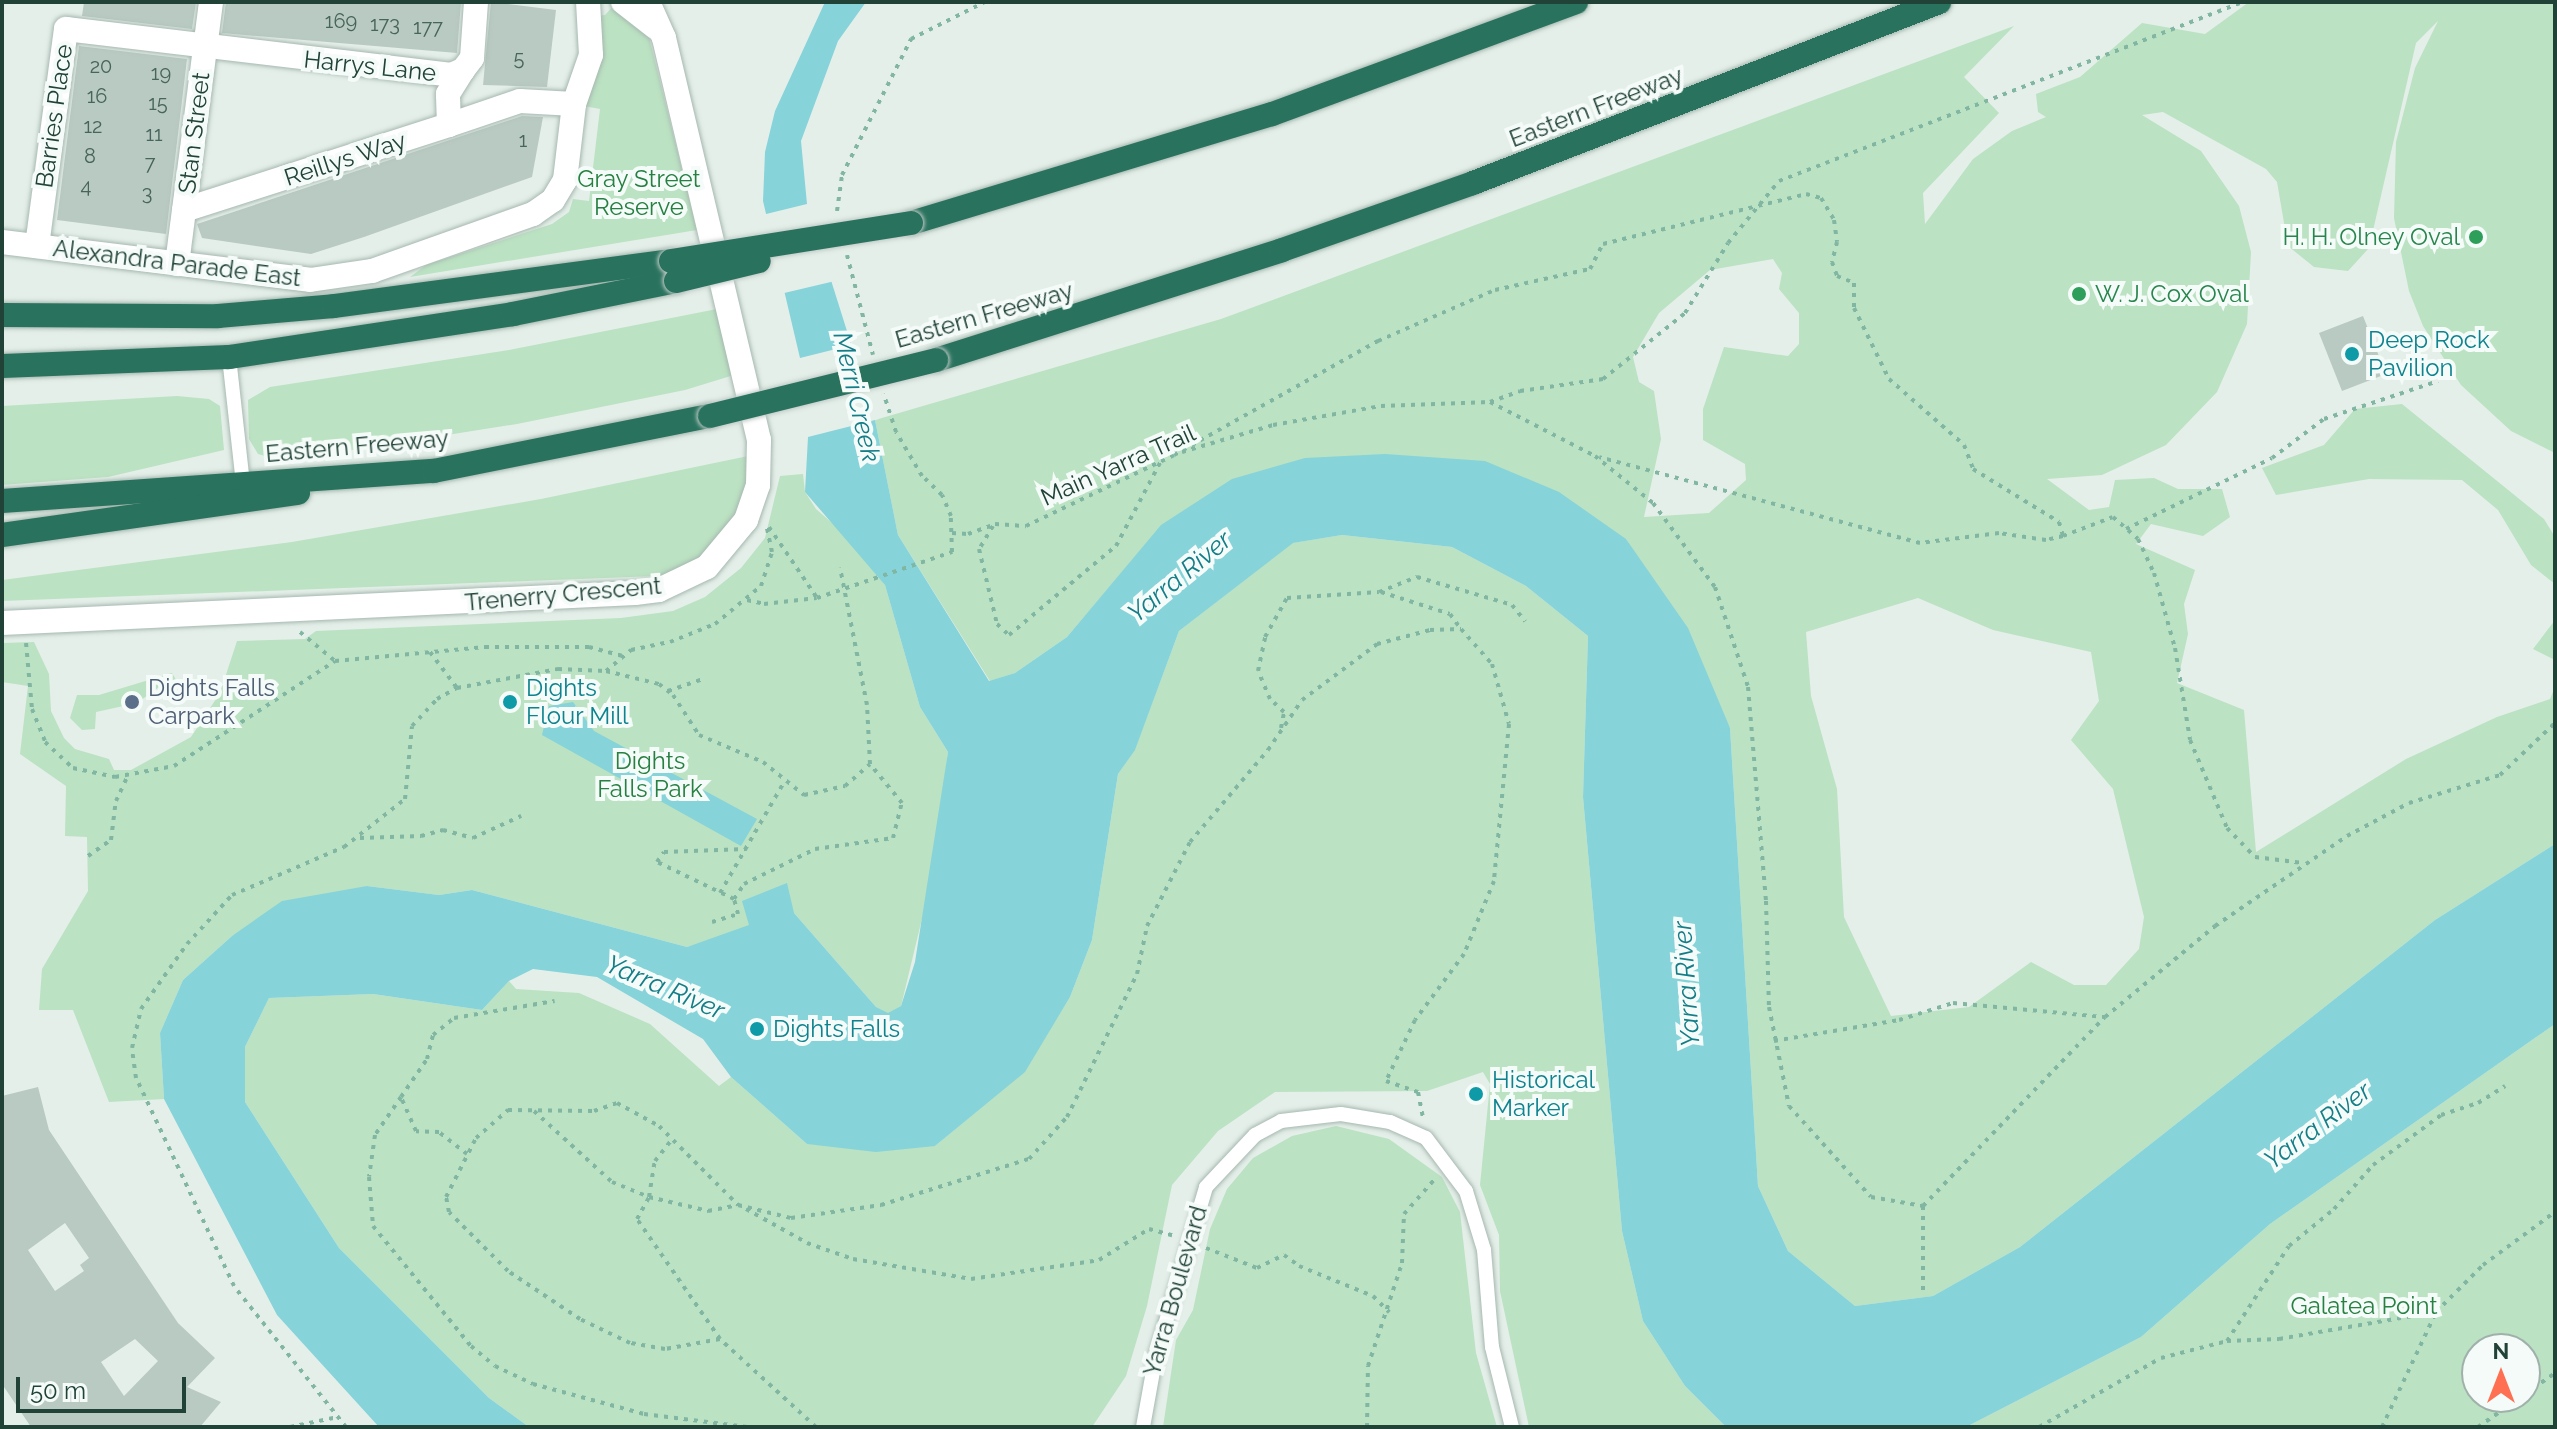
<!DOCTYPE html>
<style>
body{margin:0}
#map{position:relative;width:2557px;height:1429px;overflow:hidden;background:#e4efe9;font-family:Raleway,sans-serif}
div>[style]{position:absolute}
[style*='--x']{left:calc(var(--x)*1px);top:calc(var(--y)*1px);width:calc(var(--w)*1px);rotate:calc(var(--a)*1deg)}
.green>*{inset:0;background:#bbe2c2}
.water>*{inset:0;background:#86d3da}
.pier>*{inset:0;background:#e4efe9}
.building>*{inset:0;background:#b9cac2}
.path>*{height:4px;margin-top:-2px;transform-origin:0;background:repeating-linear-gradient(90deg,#81b6a2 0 4px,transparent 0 10px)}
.roads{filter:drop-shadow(0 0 2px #a6b8b0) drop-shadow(0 0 2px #a6b8b0)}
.lane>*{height:14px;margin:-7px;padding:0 7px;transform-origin:7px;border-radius:7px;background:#fff}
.street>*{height:24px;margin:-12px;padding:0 12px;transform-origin:12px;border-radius:12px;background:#fff}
.secondary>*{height:24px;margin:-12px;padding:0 12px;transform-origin:12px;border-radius:12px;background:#fff}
.highway>*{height:24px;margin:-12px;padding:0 12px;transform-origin:12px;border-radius:12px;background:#29735e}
.bridges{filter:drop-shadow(0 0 2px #c1cac7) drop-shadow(0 0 2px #c1cac7)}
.highway-bridge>*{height:24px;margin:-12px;padding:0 12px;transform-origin:12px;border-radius:12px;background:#29735e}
.dots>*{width:22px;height:22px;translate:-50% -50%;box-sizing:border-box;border:4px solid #f5fbf8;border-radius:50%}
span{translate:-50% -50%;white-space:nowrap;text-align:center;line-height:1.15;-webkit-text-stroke:8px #f5fbf8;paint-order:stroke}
.number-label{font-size:20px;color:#47655a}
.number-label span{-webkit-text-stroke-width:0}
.street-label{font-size:24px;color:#214337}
.park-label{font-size:24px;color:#258042}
.leisure-label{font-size:24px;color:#27864d}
.right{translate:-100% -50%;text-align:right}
.left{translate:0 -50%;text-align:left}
.culture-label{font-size:24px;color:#0d838f}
.service-label{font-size:24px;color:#4e5e75}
.water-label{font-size:26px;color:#137d88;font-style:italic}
.frame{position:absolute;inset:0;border:4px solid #214337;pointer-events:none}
.north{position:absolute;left:2461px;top:1333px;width:80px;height:80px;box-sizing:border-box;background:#f5fbf8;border:2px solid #a0b1ab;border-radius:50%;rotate:0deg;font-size:22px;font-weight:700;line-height:32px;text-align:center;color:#214337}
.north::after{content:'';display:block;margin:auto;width:28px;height:36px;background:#ff7052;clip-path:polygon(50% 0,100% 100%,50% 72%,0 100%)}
.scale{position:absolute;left:16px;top:1377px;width:170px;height:36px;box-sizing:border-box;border:4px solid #214337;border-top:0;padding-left:10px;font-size:24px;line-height:28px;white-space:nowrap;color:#214337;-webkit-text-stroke:6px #f5fbf8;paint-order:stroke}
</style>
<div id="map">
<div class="green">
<i style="clip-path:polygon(evenodd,2249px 2px,2555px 2px,2555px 453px,2511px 431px,2461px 385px,2423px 326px,2409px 291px,2394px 218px,2396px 142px,2415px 68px,2438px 21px,2416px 43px,2369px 248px,2348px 271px,2314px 267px,2288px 246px,2277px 182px,2266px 169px,2163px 112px,2142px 115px,2201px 151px,2239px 206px,2251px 252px,2247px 324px,2217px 392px,2166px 445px,2102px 475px,2047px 479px,2089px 510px,2109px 507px,2115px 480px,2154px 478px,2178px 489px,2222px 489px,2230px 517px,2203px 536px,2151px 524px,2136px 544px,2195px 570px,2184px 604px,2188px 634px,2177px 683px,2244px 710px,2256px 852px,2406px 759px,2497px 717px,2550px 699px,2555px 687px,2555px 844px,2435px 920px,2020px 1247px,1933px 1296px,1855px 1306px,1788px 1251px,1758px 1186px,1730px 728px,1626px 539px,1162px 525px,1067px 637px,1015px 673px,990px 681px,898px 535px,875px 420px,1221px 319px,2014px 26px,1964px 77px,1999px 113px,1923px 193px,1925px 224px,1973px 159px,2012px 131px,2046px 117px,2038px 112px,2036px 94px,2080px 77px,2142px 23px,2205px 34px,2249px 2px,1773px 259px,1782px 273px,1779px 289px,1799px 313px,1799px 344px,1788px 356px,1724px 347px,1703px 409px,1703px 440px,1745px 464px,1746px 480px,1709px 513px,1644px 517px,1661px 439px,1654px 391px,1639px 382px,1633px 357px,1659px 313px,1710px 270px,1773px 259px,2249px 2px,1918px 598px,1993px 630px,2091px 652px,2099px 701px,2071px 740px,2113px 789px,2144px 917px,2139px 949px,2106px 985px,2074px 985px,2031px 962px,1969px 1007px,1891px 1016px,1844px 917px,1837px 789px,1811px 696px,1806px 632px,1918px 598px)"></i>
<i style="clip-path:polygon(616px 3px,647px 29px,697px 230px,410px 277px,426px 265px,552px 224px,569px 212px,573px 199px,589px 201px,600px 109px,584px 106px,594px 16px,605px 15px)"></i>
<i style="clip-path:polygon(717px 309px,734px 375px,685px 390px,517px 424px,283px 461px,258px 454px,249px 439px,248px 400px,270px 387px,509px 350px)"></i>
<i style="clip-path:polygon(177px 396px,209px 399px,220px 406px,224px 450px,108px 477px,2px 485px,2px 406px)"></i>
<i style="clip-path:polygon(2402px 404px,2544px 519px,2555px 537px,2555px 584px,2531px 565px,2498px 510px,2462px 480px,2369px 479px,2276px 495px,2262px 468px,2324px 445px,2355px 409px)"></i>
<i style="clip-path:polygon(753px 455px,752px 481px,732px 526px,687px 570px,657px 576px,2px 601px,2px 580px,292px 542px,541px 499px)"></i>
<i style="clip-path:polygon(803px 474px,805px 492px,816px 509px,847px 536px,885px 585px,920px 707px,948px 752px,932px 877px,901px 1006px,888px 1014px,876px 1007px,794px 913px,687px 947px,472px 890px,439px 895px,367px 886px,232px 936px,183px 980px,160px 1033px,164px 1099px,109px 1102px,73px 1010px,39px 1010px,42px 969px,88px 891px,87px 837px,65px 836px,66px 786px,20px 754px,28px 686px,2px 682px,2px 643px,34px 642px,49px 674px,51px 711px,64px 738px,75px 749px,109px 759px,114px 770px,131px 770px,191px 737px,220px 693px,237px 641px,305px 639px,316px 631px,621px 618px,673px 611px,705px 597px,741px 568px,765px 538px,780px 476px)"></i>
<i style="clip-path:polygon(1342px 535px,1452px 547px,1526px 586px,1588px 636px,1583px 797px,1622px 1231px,1643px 1321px,1685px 1386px,1726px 1427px,1529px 1427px,1500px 1291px,1499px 1235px,1480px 1185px,1490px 1084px,1483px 1072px,1427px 1091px,1275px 1092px,1218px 1131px,1172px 1185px,1147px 1306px,1126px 1376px,1092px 1427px,529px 1427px,489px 1398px,339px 1248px,245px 1102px,245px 1047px,269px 998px,373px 994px,482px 1010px,509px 981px,516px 989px,579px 993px,650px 1024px,719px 1086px,731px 1077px,807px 1144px,935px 1146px,1024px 1072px,1070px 997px,1092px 940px,1118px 774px,1135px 749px,1179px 631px,1292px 543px)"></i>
<i style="clip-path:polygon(2555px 620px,2555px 660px,2533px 649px)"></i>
<i style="clip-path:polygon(172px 673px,181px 688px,166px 682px,137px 703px,96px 712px,95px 729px,82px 730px,70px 718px,77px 695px,99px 695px)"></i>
<i style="clip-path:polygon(evenodd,2555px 1024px,2555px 1427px,1966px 1427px,2141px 1337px,2270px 1224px,2555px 1024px,2477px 1349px,2525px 1349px,2525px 1397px,2477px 1397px,2477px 1349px)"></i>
<i style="clip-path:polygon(1336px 1126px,1389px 1139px,1442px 1177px,1460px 1212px,1476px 1353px,1497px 1427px,1163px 1427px,1176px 1340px,1193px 1310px,1210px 1229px,1227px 1189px,1253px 1158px,1292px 1136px)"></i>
</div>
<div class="water">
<i style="clip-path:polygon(825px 2px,866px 2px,838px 41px,801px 141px,807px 204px,875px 420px,898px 535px,989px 681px,1015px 673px,1067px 637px,1161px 525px,1232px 479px,1305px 458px,1385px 454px,1485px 461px,1559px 492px,1626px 539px,1688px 628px,1730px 728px,1758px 1186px,1788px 1251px,1855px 1306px,1933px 1296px,2020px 1247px,2435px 920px,2555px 844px,2555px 1024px,2270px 1224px,2141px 1337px,1966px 1427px,1726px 1427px,1685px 1386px,1643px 1321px,1622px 1231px,1583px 797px,1588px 636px,1526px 586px,1452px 547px,1342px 535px,1293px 543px,1179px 631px,1135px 750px,1118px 774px,1092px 940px,1070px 997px,1025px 1072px,935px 1146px,876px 1152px,807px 1144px,731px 1077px,703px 1039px,597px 977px,533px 969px,509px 981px,482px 1010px,373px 994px,269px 998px,245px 1047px,245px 1102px,339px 1248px,489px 1398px,529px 1427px,379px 1427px,277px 1315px,164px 1099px,160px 1033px,183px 980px,232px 936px,282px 901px,367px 886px,439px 895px,472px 890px,687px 947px,749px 925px,742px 901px,787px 883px,794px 913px,876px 1007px,888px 1013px,901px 1006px,915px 962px,948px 752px,920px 707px,885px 585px,805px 492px,808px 437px,800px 358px,763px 201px,765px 152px,775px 111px)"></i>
<i style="clip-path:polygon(573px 702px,594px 731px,757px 819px,741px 846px,542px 735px,549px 706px)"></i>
</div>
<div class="pier">
<i style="clip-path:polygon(811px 203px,835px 281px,780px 294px,762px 215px)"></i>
<i style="clip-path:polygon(852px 345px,879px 419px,804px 438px,796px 359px)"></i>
</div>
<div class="building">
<i style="clip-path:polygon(84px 2px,196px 2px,192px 29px,82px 16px)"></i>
<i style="clip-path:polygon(226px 2px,461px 2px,457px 53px,222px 33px)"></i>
<i style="clip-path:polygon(491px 2px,556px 10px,547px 87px,483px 85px)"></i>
<i style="clip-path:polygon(79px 46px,187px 59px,166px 234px,57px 220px)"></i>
<i style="clip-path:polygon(522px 116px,543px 117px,532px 177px,364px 237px,311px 254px,202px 238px,197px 224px)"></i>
<i style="clip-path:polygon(2363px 316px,2386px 374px,2342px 391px,2319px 333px)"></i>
<i style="clip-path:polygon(evenodd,38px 1087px,49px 1130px,178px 1323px,215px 1358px,187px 1387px,221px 1402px,200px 1427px,31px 1427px,2px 1384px,2px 1096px,38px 1087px,65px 1223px,89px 1258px,80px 1265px,84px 1271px,55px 1291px,28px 1250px,65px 1223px,38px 1087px,135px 1339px,158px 1361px,124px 1396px,101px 1362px,135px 1339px)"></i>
</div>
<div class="path">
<i style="--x:837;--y:211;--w:36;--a:-82"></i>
<i style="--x:842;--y:175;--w:153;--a:-63.1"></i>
<i style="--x:911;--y:39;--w:83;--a:-26.6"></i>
<i style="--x:847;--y:255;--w:103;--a:75.4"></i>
<i style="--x:1490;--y:402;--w:118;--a:27.2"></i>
<i style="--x:1595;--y:456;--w:75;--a:39"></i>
<i style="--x:1653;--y:503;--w:104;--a:53.6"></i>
<i style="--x:1715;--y:587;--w:105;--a:71.7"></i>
<i style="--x:1748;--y:687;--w:215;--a:85.2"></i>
<i style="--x:1766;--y:901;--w:106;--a:88.4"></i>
<i style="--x:1769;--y:1007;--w:101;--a:78.6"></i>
<i style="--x:1789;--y:1106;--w:122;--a:48"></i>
<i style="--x:1871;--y:1197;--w:53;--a:9.8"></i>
<i style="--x:1923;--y:1206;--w:262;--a:-46.1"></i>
<i style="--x:2105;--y:1017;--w:143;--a:-39.6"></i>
<i style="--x:2215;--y:926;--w:160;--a:-34.3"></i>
<i style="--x:2347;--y:836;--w:70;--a:-28"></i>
<i style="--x:2409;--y:803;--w:95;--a:-17.1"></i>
<i style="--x:2500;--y:775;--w:76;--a:-43.4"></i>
<i style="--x:1182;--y:452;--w:95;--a:-16.5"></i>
<i style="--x:1273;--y:425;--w:110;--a:-10"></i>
<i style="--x:1381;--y:406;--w:109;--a:-2.1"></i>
<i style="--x:1490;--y:402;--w:32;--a:-20"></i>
<i style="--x:1520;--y:391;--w:84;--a:-8.2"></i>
<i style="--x:1603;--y:379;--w:105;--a:-38.8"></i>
<i style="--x:1685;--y:313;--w:82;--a:-58.4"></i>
<i style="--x:1728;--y:243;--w:80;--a:-50.6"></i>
<i style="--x:1779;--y:181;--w:496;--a:-21.1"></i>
<i style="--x:1174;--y:455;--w:234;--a:-29.2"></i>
<i style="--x:1378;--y:341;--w:128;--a:-23.6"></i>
<i style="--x:1495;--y:290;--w:97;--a:-12.5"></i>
<i style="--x:1590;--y:269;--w:28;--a:-63"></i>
<i style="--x:1603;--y:244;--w:209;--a:-13.8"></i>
<i style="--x:1806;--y:194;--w:16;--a:15"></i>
<i style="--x:1821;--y:198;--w:26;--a:59"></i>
<i style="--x:1834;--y:220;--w:22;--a:82"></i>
<i style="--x:1837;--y:242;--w:21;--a:104"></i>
<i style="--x:1832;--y:262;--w:15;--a:70"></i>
<i style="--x:1837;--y:276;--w:18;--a:22"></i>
<i style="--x:1854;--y:283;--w:25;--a:90"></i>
<i style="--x:1854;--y:308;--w:79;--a:63.8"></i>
<i style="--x:1889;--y:379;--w:100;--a:41.3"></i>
<i style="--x:1964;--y:445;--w:26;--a:69"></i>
<i style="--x:1973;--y:469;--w:101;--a:31.6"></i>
<i style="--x:2059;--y:522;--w:15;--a:74"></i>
<i style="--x:2063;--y:536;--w:17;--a:167"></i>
<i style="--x:2046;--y:540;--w:48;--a:-171.5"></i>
<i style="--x:1999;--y:533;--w:80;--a:172.8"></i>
<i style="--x:1920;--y:543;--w:332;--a:-165"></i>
<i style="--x:993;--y:526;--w:27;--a:121"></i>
<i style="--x:979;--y:549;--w:77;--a:76.5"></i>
<i style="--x:997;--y:624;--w:16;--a:43"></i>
<i style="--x:1009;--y:635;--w:139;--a:-39.8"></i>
<i style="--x:1116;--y:546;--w:96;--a:-62.1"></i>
<i style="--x:769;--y:527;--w:86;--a:55.9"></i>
<i style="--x:2126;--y:529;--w:162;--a:-25.9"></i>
<i style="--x:2272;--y:458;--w:65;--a:-36.9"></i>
<i style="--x:2324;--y:419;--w:120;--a:-18.4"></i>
<i style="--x:952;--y:533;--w:16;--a:4"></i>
<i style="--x:968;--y:534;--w:29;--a:-20"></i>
<i style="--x:995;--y:524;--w:31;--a:4"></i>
<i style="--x:1026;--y:526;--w:164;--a:-25.6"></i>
<i style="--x:2063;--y:536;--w:53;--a:-20.8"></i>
<i style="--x:2113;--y:517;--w:33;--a:41"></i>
<i style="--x:2138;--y:539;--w:38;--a:65"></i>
<i style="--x:2154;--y:573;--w:78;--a:74.4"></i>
<i style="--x:2175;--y:648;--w:93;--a:80.7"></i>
<i style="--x:2190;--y:740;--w:95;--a:67.2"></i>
<i style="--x:2227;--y:828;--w:40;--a:46"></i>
<i style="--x:2255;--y:857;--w:48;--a:7.1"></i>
<i style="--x:1381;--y:592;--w:72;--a:17.7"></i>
<i style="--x:1450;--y:614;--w:19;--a:54"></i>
<i style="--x:747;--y:600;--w:17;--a:13"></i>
<i style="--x:764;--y:604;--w:53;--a:-6.5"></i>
<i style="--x:817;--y:598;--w:143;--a:-18.8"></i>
<i style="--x:952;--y:552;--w:36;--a:-92"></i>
<i style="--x:951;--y:516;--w:23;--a:-113"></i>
<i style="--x:942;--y:495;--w:28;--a:-136"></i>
<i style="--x:922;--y:476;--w:51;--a:-120.6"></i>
<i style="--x:896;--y:432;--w:40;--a:-108"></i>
<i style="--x:300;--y:632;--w:45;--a:39.6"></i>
<i style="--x:26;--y:643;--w:66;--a:84.8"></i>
<i style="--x:32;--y:709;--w:35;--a:68"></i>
<i style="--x:45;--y:742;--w:38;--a:43"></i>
<i style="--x:73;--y:768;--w:43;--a:12.1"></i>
<i style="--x:115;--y:777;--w:60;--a:-10.6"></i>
<i style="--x:174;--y:766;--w:192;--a:-33.1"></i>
<i style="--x:335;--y:661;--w:151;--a:-5.3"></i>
<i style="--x:485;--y:647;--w:104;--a:0"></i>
<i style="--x:589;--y:647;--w:34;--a:15"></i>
<i style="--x:430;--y:652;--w:45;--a:53.1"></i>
<i style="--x:606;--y:671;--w:55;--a:13.8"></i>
<i style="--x:659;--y:684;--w:18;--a:38"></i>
<i style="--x:673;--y:695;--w:48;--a:57"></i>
<i style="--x:699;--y:735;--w:69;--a:22.9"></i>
<i style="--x:763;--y:762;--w:53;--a:38.8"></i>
<i style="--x:804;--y:795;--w:42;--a:-12.4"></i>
<i style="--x:845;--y:786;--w:33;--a:-41"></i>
<i style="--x:870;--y:764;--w:59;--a:-92.9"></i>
<i style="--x:867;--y:705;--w:140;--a:-101.1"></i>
<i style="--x:668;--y:691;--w:39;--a:-19"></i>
<i style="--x:1281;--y:728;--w:16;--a:-79"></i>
<i style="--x:1284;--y:712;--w:19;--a:-137"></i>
<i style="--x:1270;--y:699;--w:30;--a:-113"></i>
<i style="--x:1258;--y:671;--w:35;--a:-78"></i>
<i style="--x:1265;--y:637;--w:45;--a:-60.6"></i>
<i style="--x:1287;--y:598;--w:92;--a:-3.7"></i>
<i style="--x:1379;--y:592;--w:41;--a:-21.5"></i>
<i style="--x:1417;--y:577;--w:99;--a:16.4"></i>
<i style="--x:1512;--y:605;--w:21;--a:51"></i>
<i style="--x:360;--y:838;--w:61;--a:-1.9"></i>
<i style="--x:421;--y:836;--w:23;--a:-15"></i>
<i style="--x:443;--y:830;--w:31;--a:15"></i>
<i style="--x:473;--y:838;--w:53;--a:-24.6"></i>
<i style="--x:88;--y:856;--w:28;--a:-35"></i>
<i style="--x:111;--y:840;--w:39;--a:-83"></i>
<i style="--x:116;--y:801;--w:26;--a:-65"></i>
<i style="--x:720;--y:893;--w:128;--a:-60"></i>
<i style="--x:734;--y:899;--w:18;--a:-56"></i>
<i style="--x:744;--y:884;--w:79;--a:-26.2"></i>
<i style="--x:815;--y:849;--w:79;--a:-8"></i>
<i style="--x:893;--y:838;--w:36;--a:-76"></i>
<i style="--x:902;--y:803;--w:50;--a:-129.4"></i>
<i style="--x:712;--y:922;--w:27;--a:-17"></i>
<i style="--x:738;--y:914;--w:16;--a:-105"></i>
<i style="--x:734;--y:899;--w:85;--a:-154.3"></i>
<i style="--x:657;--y:862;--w:12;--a:-55"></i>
<i style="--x:664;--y:852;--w:82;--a:-2.1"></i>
<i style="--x:1774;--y:1041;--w:127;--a:-9.5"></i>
<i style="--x:1899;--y:1020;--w:57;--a:-17.5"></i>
<i style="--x:1953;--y:1003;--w:153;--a:5.3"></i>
<i style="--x:401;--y:1097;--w:46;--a:124.4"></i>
<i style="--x:375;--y:1135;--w:42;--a:98.1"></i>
<i style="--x:369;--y:1177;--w:49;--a:85.3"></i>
<i style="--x:373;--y:1226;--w:155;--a:50.8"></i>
<i style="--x:471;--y:1346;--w:31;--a:40"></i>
<i style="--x:495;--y:1366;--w:42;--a:25.3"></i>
<i style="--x:533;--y:1384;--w:115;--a:15.1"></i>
<i style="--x:644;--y:1414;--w:104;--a:7.2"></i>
<i style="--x:534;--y:1111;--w:105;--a:42.3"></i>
<i style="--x:612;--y:1182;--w:40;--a:22"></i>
<i style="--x:649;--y:1197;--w:36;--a:-81"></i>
<i style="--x:655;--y:1161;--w:28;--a:-52"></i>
<i style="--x:467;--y:1154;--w:36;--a:-142"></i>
<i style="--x:439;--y:1132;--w:23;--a:-178"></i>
<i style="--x:416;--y:1131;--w:37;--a:-114"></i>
<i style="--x:401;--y:1097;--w:46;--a:-55.6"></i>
<i style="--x:427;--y:1059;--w:25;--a:-76"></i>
<i style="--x:433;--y:1035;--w:27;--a:-39"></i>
<i style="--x:454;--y:1018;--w:102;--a:-9.6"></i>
<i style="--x:1923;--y:1206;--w:89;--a:90"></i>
<i style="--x:746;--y:1209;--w:70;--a:29.1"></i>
<i style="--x:807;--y:1243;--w:49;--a:19.2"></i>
<i style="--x:853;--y:1259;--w:120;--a:9.6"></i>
<i style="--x:971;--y:1279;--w:129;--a:-8.4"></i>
<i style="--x:1099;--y:1260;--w:59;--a:-31.8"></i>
<i style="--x:1149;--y:1229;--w:24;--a:15"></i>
<i style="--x:1206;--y:1248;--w:55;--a:21.4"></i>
<i style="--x:1257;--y:1268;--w:30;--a:-26"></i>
<i style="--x:1284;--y:1255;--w:19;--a:36"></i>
<i style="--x:1299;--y:1266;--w:80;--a:22.1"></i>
<i style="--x:1373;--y:1296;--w:23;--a:45"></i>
<i style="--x:720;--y:1339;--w:56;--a:169.7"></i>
<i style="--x:665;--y:1349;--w:36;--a:-170"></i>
<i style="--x:630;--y:1343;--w:55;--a:-154.4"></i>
<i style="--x:580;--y:1319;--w:87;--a:-146.3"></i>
<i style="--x:508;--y:1271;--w:83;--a:-135"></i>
<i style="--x:449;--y:1212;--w:15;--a:-101"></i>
<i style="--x:446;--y:1197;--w:66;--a:-63"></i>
<i style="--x:476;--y:1138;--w:43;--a:-41.2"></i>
<i style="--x:508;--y:1110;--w:86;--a:0.7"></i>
<i style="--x:594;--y:1111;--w:24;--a:-19"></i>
<i style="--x:617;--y:1103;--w:48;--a:28.7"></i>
<i style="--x:659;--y:1126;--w:112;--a:45"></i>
<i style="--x:2227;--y:1341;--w:113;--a:-56.9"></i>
<i style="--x:2289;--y:1246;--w:58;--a:-39.4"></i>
<i style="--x:2334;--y:1209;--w:59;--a:-48.4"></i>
<i style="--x:2373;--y:1165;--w:84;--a:-36.3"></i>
<i style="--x:2441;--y:1115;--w:39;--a:-18"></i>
<i style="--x:2478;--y:1103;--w:32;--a:-32"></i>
<i style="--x:2525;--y:1394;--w:37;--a:-35"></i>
<i style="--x:290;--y:1427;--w:49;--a:-11.8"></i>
<i style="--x:346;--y:1427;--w:180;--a:-128.5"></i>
<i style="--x:234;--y:1286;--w:230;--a:-115.2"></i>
<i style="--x:136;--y:1078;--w:30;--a:-98"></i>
<i style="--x:132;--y:1048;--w:40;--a:-77"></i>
<i style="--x:141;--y:1009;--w:80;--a:-54.7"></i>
<i style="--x:187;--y:944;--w:67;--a:-47.4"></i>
<i style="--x:232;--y:895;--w:122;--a:-23.2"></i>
<i style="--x:344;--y:847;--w:78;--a:-38.2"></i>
<i style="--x:405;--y:799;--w:73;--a:-84.5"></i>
<i style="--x:412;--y:726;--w:37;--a:-47"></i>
<i style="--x:437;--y:699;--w:23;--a:-29"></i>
<i style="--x:457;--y:688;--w:103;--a:-10.7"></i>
<i style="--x:558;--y:669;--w:48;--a:2.4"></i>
<i style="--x:606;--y:671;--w:33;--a:-40"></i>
<i style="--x:631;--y:650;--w:40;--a:-12"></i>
<i style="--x:670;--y:642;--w:48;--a:-21.8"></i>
<i style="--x:715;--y:624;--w:60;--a:-39.6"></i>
<i style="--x:761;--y:586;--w:36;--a:-72"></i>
<i style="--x:772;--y:552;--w:25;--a:-102"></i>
<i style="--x:816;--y:1427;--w:130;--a:-137.5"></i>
<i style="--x:720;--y:1339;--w:146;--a:-124.7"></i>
<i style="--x:637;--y:1219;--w:25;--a:-61"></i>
<i style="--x:649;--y:1197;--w:61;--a:13.3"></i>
<i style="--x:708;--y:1211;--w:31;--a:-11"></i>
<i style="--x:738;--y:1205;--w:55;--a:13.8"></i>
<i style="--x:791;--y:1218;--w:91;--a:-8.2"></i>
<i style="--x:881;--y:1205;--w:155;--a:-17.3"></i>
<i style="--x:1029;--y:1159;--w:57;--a:-47.9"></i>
<i style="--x:1067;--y:1117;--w:159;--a:-63.9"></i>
<i style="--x:1137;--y:974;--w:49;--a:-78.2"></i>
<i style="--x:1147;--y:926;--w:94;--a:-62.9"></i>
<i style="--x:1190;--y:842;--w:121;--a:-49.7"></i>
<i style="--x:1268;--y:750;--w:60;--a:-55.8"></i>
<i style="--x:1302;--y:700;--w:94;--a:-36.7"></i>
<i style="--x:1377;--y:644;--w:55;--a:-14.8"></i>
<i style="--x:1430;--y:630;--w:31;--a:-2"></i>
<i style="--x:1461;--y:629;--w:47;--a:48.5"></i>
<i style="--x:1492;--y:664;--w:62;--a:74.2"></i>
<i style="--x:1509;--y:724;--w:158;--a:95.5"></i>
<i style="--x:1494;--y:881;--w:79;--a:112.3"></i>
<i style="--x:1464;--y:954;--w:82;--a:126.6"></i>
<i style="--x:1415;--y:1020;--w:68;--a:115.4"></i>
<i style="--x:1386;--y:1081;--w:34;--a:19"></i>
<i style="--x:1418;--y:1092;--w:26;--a:79"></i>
<i style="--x:1367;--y:1427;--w:61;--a:-89.1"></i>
<i style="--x:1368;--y:1366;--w:108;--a:-71.7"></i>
<i style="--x:1402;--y:1263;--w:49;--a:-87.7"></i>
<i style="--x:1404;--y:1214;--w:45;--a:-48.6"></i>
<i style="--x:2039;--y:1427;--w:140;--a:-29.5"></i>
<i style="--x:2161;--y:1358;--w:68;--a:-14.4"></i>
<i style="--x:2227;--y:1341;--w:52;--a:-2.2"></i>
<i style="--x:2279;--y:1339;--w:159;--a:-9.8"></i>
<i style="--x:2382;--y:1427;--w:127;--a:-64.8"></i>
<i style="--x:2436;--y:1312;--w:66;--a:-45"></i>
<i style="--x:2483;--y:1265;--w:89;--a:-36.4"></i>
<i style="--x:2478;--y:1427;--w:52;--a:-34.9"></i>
</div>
<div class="roads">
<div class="lane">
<i style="--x:229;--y:357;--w:127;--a:83.7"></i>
<i style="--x:1143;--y:1427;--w:73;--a:-79.8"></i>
<i style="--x:1156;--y:1355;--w:175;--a:-73.4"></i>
<i style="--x:1206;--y:1187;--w:71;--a:-46.7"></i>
<i style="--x:1255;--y:1135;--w:30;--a:-28"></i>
<i style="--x:1281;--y:1121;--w:60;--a:-6.7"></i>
<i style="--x:1341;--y:1114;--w:50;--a:9.3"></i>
<i style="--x:1390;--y:1122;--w:39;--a:24"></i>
<i style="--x:1426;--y:1138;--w:66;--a:53"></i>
<i style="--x:1466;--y:1191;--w:62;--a:73"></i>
<i style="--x:1484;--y:1250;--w:97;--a:85.3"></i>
<i style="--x:1492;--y:1347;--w:82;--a:76"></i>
</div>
<div class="street">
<i style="--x:449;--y:125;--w:75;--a:-18.7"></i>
<i style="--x:520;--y:101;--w:54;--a:3.2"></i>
<i style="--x:184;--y:210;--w:278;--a:-17.8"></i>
<i style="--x:449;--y:125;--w:31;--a:-92"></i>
<i style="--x:448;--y:94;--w:28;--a:-58"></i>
<i style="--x:2;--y:242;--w:310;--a:7"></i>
<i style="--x:310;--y:280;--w:63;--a:-8.3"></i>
<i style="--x:372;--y:271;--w:171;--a:-19.5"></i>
<i style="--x:533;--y:214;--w:24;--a:-35"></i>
<i style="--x:553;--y:200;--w:23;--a:-59"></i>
<i style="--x:565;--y:180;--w:77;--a:-83.2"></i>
<i style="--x:574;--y:104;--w:52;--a:-70.9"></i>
<i style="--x:591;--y:55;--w:53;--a:-93.2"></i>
<i style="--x:37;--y:246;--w:219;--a:-82.4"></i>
<i style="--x:66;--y:29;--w:388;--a:6.8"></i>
<i style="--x:451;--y:75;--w:13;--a:-23"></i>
<i style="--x:463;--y:70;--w:15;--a:-53"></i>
<i style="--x:472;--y:58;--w:56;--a:-85.9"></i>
<i style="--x:177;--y:264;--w:264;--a:-82.6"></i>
</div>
<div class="secondary">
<i style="--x:623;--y:2;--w:41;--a:38"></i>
<i style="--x:2;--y:623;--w:634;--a:-2.71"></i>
<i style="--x:635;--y:593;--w:24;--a:-7"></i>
<i style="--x:659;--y:590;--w:53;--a:-25.6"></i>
<i style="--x:707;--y:567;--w:61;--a:-50.3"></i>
<i style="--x:746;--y:520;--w:37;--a:-71"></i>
<i style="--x:758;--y:485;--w:45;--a:-88.7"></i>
<i style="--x:759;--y:440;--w:413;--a:-103.3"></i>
<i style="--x:664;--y:38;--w:39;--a:-114"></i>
</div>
<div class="highway">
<i style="--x:911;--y:223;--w:377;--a:-16.8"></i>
<i style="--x:1272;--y:114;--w:324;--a:-20.2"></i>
<i style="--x:2;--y:315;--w:216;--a:0.3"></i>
<i style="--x:218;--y:316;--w:116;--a:-4.9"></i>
<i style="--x:334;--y:306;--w:340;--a:-7.6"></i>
<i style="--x:936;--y:360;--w:363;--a:-17.6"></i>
<i style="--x:1282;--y:250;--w:202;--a:-19.3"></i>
<i style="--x:1473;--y:183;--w:500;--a:-21.2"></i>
<i style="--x:2;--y:366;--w:227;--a:-2.3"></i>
<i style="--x:229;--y:357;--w:287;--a:-8.6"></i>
<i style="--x:513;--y:314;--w:166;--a:-11.4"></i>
<i style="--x:2;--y:501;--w:433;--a:-4"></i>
<i style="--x:434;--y:471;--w:281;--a:-11.3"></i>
<i style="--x:2;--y:535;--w:299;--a:-8.1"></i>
</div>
</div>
<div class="bridges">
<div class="highway-bridge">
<i style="--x:671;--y:261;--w:243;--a:-9"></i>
<i style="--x:676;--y:281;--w:85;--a:-13.5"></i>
<i style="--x:710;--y:416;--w:233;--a:-13.9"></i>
</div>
</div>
<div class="dots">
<i style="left:2476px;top:237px;background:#2e9e5b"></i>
<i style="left:2079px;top:294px;background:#2e9e5b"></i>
<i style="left:2352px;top:354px;background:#0f9aa8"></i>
<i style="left:132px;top:702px;background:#5c6f8a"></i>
<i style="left:510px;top:702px;background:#0f9aa8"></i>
<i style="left:757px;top:1029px;background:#0f9aa8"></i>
<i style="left:1476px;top:1094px;background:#0f9aa8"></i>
</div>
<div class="number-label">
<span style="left:341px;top:21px">169</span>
<span style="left:385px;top:24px">173</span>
<span style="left:428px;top:27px">177</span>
<span style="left:519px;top:58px">5</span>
<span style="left:101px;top:66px">20</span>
<span style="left:161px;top:73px">19</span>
<span style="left:97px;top:96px">16</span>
<span style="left:158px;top:103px">15</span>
<span style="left:93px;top:126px">12</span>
<span style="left:154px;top:134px">11</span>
<span style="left:523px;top:140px">1</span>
<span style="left:90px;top:156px">8</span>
<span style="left:150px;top:163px">7</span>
<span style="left:86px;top:186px">4</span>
<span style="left:147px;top:193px">3</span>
</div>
<div class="street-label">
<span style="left:370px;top:66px;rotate:6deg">Harrys Lane</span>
<span style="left:1596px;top:107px;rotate:-21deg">Eastern Freeway</span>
<span style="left:54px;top:116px;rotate:-82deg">Barries Place</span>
<span style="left:194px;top:133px;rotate:-83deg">Stan Street</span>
<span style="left:345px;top:159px;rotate:-18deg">Reillys Way</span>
<span style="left:177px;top:263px;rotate:7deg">Alexandra Parade East</span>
<span style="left:984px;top:315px;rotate:-16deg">Eastern Freeway</span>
<span style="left:357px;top:446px;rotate:-5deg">Eastern Freeway</span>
<span style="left:1118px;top:465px;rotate:-24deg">Main Yarra Trail</span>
<span style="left:563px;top:594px;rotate:-5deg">Trenerry Crescent</span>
<span style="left:1175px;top:1291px;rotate:-74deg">Yarra Boulevard</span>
</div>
<div class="park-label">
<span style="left:639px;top:193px">Gray Street<br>Reserve</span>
<span style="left:650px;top:775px">Dights<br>Falls Park</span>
<span style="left:2364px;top:1306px">Galatea Point</span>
</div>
<div class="leisure-label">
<span class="right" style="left:2460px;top:237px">H. H. Olney Oval</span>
<span class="left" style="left:2095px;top:294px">W. J. Cox Oval</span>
</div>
<div class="culture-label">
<span class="left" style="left:2368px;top:354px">Deep Rock<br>Pavilion</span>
<span class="left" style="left:526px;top:702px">Dights<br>Flour Mill</span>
<span class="left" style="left:773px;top:1029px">Dights Falls</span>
<span class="left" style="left:1492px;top:1094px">Historical<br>Marker</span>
</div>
<div class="service-label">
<span class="left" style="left:148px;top:702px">Dights Falls<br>Carpark</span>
</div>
<div class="water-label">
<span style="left:856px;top:397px;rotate:77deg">Merri Creek</span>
<span style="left:1180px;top:577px;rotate:-40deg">Yarra River</span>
<span style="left:1687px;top:984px;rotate:-94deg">Yarra River</span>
<span style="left:665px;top:988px;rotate:23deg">Yarra River</span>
<span style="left:2318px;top:1126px;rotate:-37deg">Yarra River</span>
</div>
<div class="frame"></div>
<div class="north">N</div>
<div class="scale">50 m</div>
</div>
